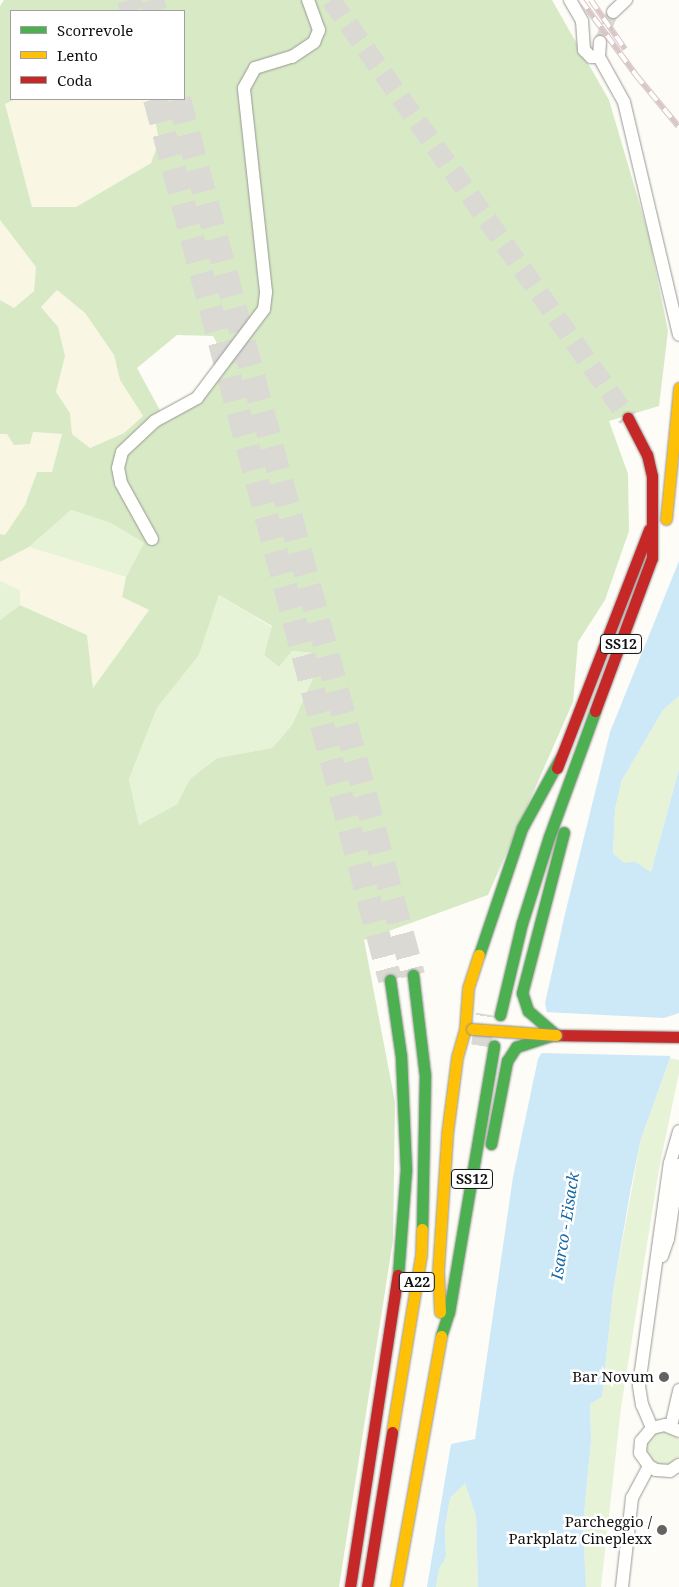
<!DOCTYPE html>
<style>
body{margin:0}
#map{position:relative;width:679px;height:1587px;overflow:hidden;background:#fdfcf7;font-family:"Noto Serif",serif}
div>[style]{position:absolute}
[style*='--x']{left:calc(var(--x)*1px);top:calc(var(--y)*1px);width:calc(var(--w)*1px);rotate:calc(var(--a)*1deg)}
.farmland>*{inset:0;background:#f9f7e4}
.green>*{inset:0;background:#e7f3d7}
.round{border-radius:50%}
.forest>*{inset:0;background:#d8eac5}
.water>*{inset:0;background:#cde8f7}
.pier>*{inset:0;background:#fdfcf7}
.street-tunnel>*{height:12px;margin-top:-6px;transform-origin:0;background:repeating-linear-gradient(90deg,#dad9d4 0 12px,transparent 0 18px)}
.primary-tunnel>*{height:20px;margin-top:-10px;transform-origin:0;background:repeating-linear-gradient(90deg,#dad9d4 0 20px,transparent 0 30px)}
.highway-tunnel>*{height:24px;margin-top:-12px;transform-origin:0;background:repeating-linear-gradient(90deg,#dad9d4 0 24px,transparent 0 36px)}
.roads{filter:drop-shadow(0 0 1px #979795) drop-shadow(0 0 1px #979795)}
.street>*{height:12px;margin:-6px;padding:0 6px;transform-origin:6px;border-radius:6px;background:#fffffe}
.fast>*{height:11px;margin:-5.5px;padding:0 5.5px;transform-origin:5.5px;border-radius:5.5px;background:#4caf50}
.slow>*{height:11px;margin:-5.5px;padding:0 5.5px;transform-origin:5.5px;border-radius:5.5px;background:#ffc107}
.jam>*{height:11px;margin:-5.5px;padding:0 5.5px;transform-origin:5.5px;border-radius:5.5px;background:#c62828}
.rail>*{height:5.5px;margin-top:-2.75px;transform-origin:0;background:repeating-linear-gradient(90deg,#fff 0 11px,#d9c6c7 0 22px);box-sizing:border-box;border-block:1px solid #d9c6c7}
.bridges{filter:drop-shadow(0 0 1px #8e8d8b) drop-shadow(0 0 1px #8e8d8b)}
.slow-bridge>*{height:11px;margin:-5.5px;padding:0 5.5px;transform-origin:5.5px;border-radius:5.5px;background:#ffc107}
.dots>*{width:14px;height:14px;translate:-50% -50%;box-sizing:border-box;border:2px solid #fff;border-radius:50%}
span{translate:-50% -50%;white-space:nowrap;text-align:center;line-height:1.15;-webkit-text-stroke:5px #fff;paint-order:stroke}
.shield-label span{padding:1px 4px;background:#fff;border:1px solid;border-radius:4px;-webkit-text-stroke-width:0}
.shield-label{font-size:14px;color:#111;font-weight:700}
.poi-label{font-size:15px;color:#111}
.right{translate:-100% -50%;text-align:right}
.water-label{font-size:16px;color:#1768a6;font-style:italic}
.legend{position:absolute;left:10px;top:10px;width:175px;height:90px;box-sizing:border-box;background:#fff;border:1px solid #a0a0a0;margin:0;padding:6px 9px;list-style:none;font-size:15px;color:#111}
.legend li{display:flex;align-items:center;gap:10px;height:25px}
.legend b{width:25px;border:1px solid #a0a0a0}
</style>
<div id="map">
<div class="farmland">
<i style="clip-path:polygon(16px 99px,151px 99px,159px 141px,151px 163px,76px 207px,32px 207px,4px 104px)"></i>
<i style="clip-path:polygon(0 220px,36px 267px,34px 291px,14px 308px,0 300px)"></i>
<i style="clip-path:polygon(57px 290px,85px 313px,114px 355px,120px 380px,143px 416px,124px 433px,90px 448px,72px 434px,70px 413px,56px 392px,65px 356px,41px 307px)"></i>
<i style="clip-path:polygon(33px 432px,62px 434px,52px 473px,37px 472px,25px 505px,5px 535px,0 534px,0 434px)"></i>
<i style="clip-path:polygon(29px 547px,126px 577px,122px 597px,149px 610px,92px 689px,87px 635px,20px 605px,20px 590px,0 581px,0 562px)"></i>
</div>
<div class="green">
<i style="clip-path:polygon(71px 510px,111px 523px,144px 543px,126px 577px,29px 547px)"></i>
<i style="clip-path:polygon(0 581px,20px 590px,20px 605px,0 620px)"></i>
<i style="clip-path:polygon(219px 595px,272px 627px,264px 655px,279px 667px,292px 651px,312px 653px,320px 662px,292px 725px,272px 748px,217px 758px,190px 779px,177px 804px,139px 825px,129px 779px,157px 708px,199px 655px)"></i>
<i style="clip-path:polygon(679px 696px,679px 769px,651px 872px,624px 864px,613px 853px,615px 809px,622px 780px,663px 710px)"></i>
<i style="clip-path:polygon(670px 1058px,679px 1060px,679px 1073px,659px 1169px,621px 1408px,601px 1587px,586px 1587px,583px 1525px,591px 1441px,590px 1404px,602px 1397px,613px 1292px,641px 1139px)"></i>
<i class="round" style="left:645px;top:1430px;width:36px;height:36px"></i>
<i style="clip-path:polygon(465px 1482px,476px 1516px,478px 1587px,436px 1587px,439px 1569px,446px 1557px,445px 1528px,450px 1498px)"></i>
</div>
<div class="forest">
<i style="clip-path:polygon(evenodd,4px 0,552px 0,609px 100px,649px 236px,668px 331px,659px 406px,609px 421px,628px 474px,629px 531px,605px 600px,578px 642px,573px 702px,488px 895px,364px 940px,395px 1102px,393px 1240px,339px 1587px,0 1587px,0 620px,20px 605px,87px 635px,93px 688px,149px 610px,122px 597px,126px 577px,144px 543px,111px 523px,71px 510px,29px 547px,0 562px,0 534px,5px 535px,25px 505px,37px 472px,52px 472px,62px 434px,33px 432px,30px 444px,14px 445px,7px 434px,0 434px,0 300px,14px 308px,34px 291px,36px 267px,0 220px,0 6px,4px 0,11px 11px,184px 11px,184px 99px,151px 99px,159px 141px,151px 163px,76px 207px,32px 207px,5px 104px,16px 99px,11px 99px,11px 11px,4px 0,57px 290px,85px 313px,114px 355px,120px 380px,143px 416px,124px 433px,90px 448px,72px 434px,70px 413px,56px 392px,65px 356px,58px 327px,41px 307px,57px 290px,4px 0,177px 335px,213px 336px,224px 356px,195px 395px,162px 414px,137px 368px,177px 335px,4px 0,219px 595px,272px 626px,264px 655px,279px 667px,292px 651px,312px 653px,320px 662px,292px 725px,272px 748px,217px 758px,190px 779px,177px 804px,139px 825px,129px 779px,157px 708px,199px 655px,219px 595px)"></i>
</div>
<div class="water">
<i style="clip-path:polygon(679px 561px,679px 696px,663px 710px,622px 780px,615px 809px,613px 853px,624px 863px,635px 862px,651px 872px,679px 769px,679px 1013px,674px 1019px,670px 1058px,641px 1139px,631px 1187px,613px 1292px,602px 1397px,590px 1404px,591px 1441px,583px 1525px,586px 1587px,478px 1587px,476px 1516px,465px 1483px,450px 1498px,445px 1528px,446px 1557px,439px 1569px,436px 1587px,427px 1587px,451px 1444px,475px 1439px,513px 1177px,538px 1059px,547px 1044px,548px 1018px,545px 1003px,565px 914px,610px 732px)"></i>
</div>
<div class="pier">
<i style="clip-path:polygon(544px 1012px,664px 1018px,679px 1013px,673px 1056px,538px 1053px,544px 1043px)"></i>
</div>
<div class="street-tunnel">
<i style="--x:600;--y:42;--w:33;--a:-67"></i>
</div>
<div class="primary-tunnel">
<i style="--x:331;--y:0;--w:513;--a:54.61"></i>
<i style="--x:481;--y:1046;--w:32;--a:-81"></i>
</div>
<div class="highway-tunnel">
<i style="--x:129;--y:0;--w:11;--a:75"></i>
<i style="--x:152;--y:0;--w:11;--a:75"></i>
<i style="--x:155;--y:99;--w:912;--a:75.06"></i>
<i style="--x:179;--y:99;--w:907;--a:75.04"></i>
</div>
<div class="roads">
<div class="street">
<i style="--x:570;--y:0;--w:24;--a:60"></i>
<i style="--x:582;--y:21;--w:29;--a:86"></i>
<i style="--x:584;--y:50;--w:10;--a:45"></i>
<i style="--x:591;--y:57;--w:8;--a:0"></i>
<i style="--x:613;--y:12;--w:18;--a:-43"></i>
<i style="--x:600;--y:42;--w:15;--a:94"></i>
<i style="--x:599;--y:57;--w:51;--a:60.9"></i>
<i style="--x:624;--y:102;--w:239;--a:76.7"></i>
<i style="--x:152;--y:539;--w:64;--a:-119"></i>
<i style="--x:121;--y:483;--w:15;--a:-101"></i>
<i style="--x:118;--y:468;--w:16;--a:-76"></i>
<i style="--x:122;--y:452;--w:45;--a:-43.2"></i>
<i style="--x:155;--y:421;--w:48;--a:-28.7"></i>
<i style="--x:197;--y:398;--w:111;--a:-53"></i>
<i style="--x:264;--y:309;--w:17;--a:-83"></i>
<i style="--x:266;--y:292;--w:205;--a:-96.2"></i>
<i style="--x:244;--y:88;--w:23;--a:-61"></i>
<i style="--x:255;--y:68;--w:39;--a:-17"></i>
<i style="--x:292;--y:57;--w:27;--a:-34"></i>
<i style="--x:314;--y:42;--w:13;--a:-67"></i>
<i style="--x:319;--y:30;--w:32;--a:-110"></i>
<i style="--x:662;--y:1256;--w:18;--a:-71"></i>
<i style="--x:668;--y:1239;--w:75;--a:-81.5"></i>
<i style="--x:671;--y:1426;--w:37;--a:-77"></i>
<i style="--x:652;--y:1428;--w:25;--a:-113"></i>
<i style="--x:642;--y:1405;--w:20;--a:-99"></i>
<i style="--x:639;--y:1385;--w:224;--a:-82.1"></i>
<i style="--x:670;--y:1163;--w:33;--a:-74"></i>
<i style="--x:679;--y:1431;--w:15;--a:-157"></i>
<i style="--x:665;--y:1425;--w:13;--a:167"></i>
<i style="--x:652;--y:1428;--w:17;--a:130"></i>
<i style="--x:641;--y:1441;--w:12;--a:95"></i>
<i style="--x:640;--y:1453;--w:16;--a:55"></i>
<i style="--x:649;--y:1466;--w:8;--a:30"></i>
<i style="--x:656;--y:1470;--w:14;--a:4"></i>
<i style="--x:670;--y:1471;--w:11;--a:-34"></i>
<i style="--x:622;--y:1587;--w:90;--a:-83.6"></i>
<i style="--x:632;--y:1498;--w:36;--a:-62"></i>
</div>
<div class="fast">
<i style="--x:479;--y:955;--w:134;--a:-71.3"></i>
<i style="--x:522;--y:828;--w:83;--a:-61.3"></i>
<i style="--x:413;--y:975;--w:101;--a:83.2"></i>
<i style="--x:425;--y:1075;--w:154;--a:91.1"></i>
<i style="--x:390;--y:980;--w:77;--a:81.8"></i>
<i style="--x:401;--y:1056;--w:113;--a:87.5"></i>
<i style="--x:406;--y:1169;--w:106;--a:94.3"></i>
<i style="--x:500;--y:1015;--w:95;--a:-76.6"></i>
<i style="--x:522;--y:923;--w:90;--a:-72.6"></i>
<i style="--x:549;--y:837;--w:134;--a:-69.9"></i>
<i style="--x:556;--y:1035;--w:37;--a:-139"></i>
<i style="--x:528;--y:1011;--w:19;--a:-108"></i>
<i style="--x:522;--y:993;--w:166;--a:-75.4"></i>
<i style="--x:491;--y:1144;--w:85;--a:-79.1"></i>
<i style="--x:507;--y:1061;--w:17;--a:-57"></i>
<i style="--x:516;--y:1047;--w:40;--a:-18"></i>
<i style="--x:441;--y:1336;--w:25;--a:-72"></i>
<i style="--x:449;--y:1312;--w:270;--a:-80.4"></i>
</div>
<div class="slow">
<i style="--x:666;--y:519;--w:132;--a:-84.3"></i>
<i style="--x:440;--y:1312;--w:41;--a:-92.8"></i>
<i style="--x:438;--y:1271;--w:137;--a:-86.2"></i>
<i style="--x:447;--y:1134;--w:78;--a:-82.6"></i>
<i style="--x:457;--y:1057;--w:29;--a:-74"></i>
<i style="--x:465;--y:1029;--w:41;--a:-85.8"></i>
<i style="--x:468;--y:988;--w:35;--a:-72"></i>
<i style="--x:392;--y:1432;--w:179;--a:-80.7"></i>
<i style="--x:421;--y:1255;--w:26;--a:-88"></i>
<i style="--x:396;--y:1587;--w:255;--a:-79.8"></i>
</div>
<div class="jam">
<i style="--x:595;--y:711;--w:163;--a:-69.6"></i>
<i style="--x:652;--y:558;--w:82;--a:-90"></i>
<i style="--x:652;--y:476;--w:22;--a:-103"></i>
<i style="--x:647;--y:455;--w:42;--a:-117.2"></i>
<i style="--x:557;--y:768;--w:256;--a:-68.9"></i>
<i style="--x:556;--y:1035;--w:123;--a:0.9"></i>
<i style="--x:350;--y:1587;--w:316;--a:-81.3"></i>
<i style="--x:367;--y:1587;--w:157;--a:-80.8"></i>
</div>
</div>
<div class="rail">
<i style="--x:581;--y:0;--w:93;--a:53.7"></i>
<i style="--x:636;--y:75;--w:67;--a:50.4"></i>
<i style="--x:591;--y:0;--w:60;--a:55.2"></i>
</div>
<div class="bridges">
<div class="slow-bridge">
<i style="--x:472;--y:1029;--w:84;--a:4.1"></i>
</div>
</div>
<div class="dots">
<i style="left:664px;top:1377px;background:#646362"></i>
<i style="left:662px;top:1530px;background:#646362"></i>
</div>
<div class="shield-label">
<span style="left:621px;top:644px">SS12</span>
<span style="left:472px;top:1179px">SS12</span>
<span style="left:417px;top:1282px">A22</span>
</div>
<div class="poi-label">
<span class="right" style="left:654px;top:1377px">Bar Novum</span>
<span class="right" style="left:652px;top:1530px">Parcheggio /<br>Parkplatz Cineplexx</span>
</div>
<div class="water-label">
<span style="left:565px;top:1226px;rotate:-81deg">Isarco - Eisack</span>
</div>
<ul class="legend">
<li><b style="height:6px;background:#4caf50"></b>Scorrevole</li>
<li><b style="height:6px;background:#ffc107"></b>Lento</li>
<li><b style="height:6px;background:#c62828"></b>Coda</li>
</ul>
</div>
